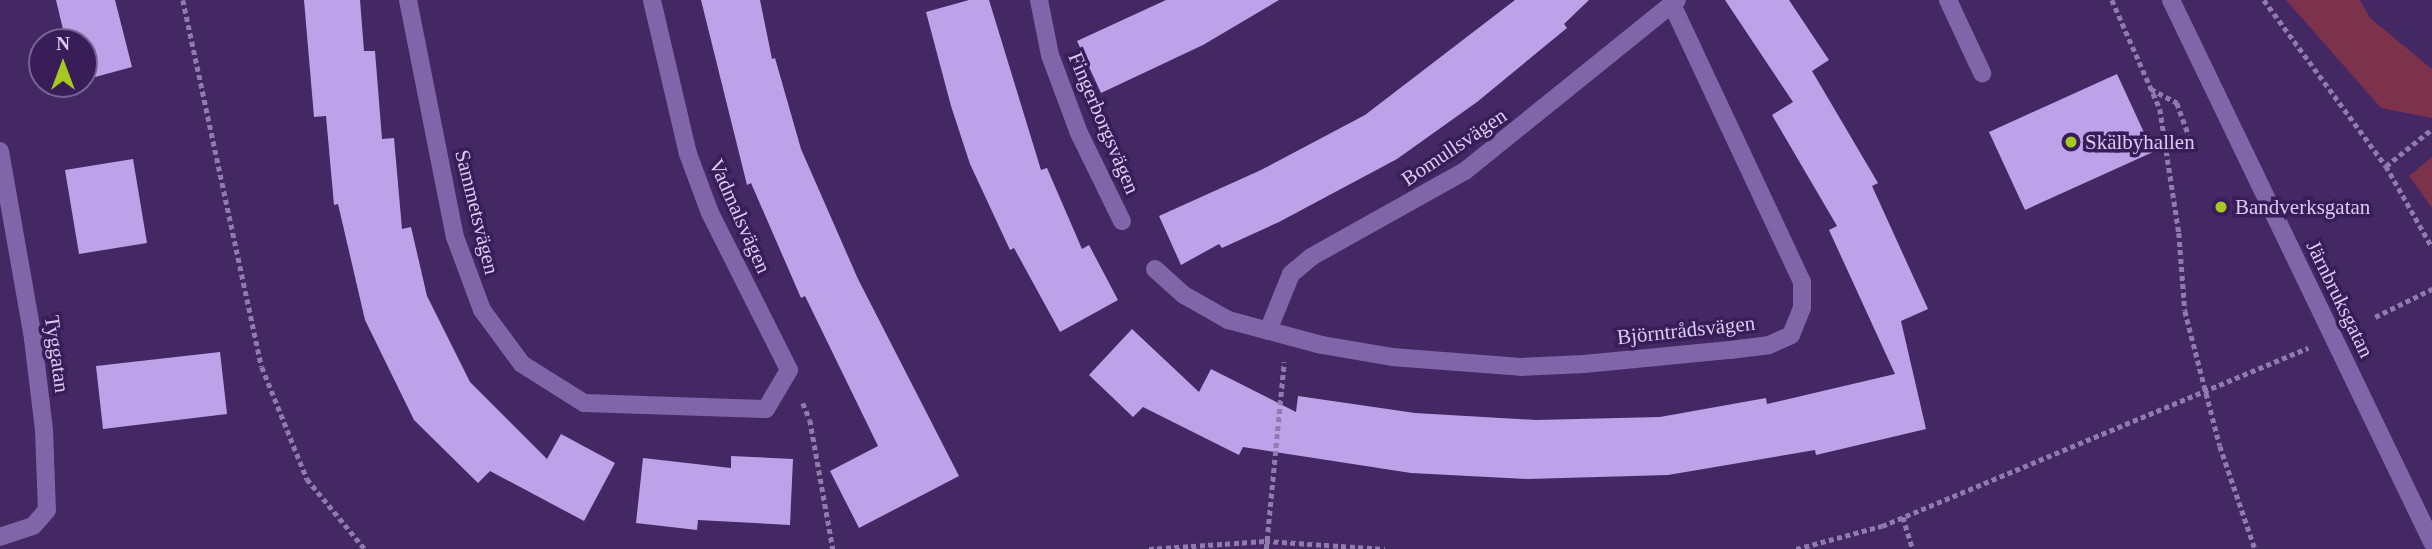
<!DOCTYPE html>
<meta charset="utf-8">
<style>
body{margin:0}
#map{position:relative;width:2432px;height:549px;overflow:hidden;background:#432864;font-family:"Times New Roman",serif}
div>[style]{position:absolute}
[style*='--x']{left:calc(var(--x)*1px);top:calc(var(--y)*1px);width:calc(var(--w)*1px);rotate:calc(var(--a)*1deg)}
.green>*{inset:0;background:#7b324a}
.building>*{inset:0;background:#bda2e9}
.path>*{height:4.5px;margin-top:-2.25px;transform-origin:0;background:repeating-linear-gradient(90deg,#907cac 0 5px,transparent 0 8.5px)}
.minor>*{height:18px;margin:-9px;padding:0 9px;transform-origin:9px;border-radius:9px;background:#8066a8}
.dots>*{width:19px;height:19px;translate:-50% -50%;box-sizing:border-box;border:4px solid #381d59;border-radius:50%}
span{translate:-50% -50%;white-space:nowrap;text-align:center;line-height:1.15;-webkit-text-stroke:7px #381d59;paint-order:stroke}
.street-label{font-size:21px;color:#d9ccf0}
.poi-label{font-size:21px;color:#d9ccf0}
.left{translate:0 -50%;text-align:left}
.north{position:absolute;left:28px;top:28px;width:70px;height:70px;box-sizing:border-box;background:#381d59;border:2px solid #786395;border-radius:50%;rotate:0deg;font-size:19px;font-weight:700;line-height:28px;text-align:center;color:#d9ccf0}
.north::after{content:'';display:block;margin:auto;width:24px;height:32px;background:#a6c821;clip-path:polygon(50% 0,100% 100%,50% 72%,0 100%)}
</style>
<div id="map">
<div class="green">
<i style="clip-path:polygon(2286px 0,2360px 0,2370px 18px,2432px 69px,2432px 118px,2381px 108px)"></i>
<i style="clip-path:polygon(2432px 157px,2432px 208px,2409px 176px)"></i>
</div>
<div class="building">
<i style="clip-path:polygon(56px 0,115px 0,132px 67px,84px 80px,84px 42px,66px 42px)"></i>
<i style="clip-path:polygon(304px 0,360px 0,364px 51px,375px 51px,382px 139px,394px 138px,402px 229px,411px 227px,427px 296px,470px 382px,547px 459px,561px 434px,615px 463px,584px 521px,490px 471px,478px 483px,414px 420px,365px 320px,338px 204px,334px 205px,326px 116px,314px 117px)"></i>
<i style="clip-path:polygon(701px 0,760px 0,772px 59px,775px 58px,801px 149px,858px 279px,959px 476px,859px 528px,830px 471px,878px 446px,805px 296px,801px 298px,751px 183px,747px 185px)"></i>
<i style="clip-path:polygon(969px 0,989px 0,1041px 170px,1047px 168px,1082px 249px,1089px 245px,1118px 300px,1060px 332px,1014px 248px,1010px 250px,970px 164px,951px 106px,926px 12px)"></i>
<i style="clip-path:polygon(1166px 0,1279px 0,1203px 45px,1101px 93px,1077px 41px)"></i>
<i style="clip-path:polygon(1515px 0,1589px 0,1564px 24px,1567px 28px,1477px 102px,1397px 159px,1279px 222px,1222px 248px,1219px 244px,1181px 265px,1159px 216px,1261px 170px,1365px 115px)"></i>
<i style="clip-path:polygon(1725px 0,1789px 0,1829px 60px,1812px 71px,1878px 183px,1872px 186px,1928px 309px,1901px 321px,1926px 429px,1816px 455px,1815px 450px,1668px 475px,1528px 479px,1411px 473px,1243px 447px,1239px 455px,1143px 407px,1133px 417px,1089px 375px,1132px 329px,1199px 392px,1211px 369px,1296px 412px,1298px 396px,1415px 413px,1536px 420px,1660px 417px,1766px 398px,1767px 404px,1895px 374px,1829px 230px,1837px 226px,1772px 115px,1793px 102px)"></i>
<i style="clip-path:polygon(2117px 74px,2153px 152px,2025px 210px,1989px 132px)"></i>
<i style="clip-path:polygon(133px 159px,147px 243px,79px 254px,65px 170px)"></i>
<i style="clip-path:polygon(220px 352px,227px 414px,103px 429px,96px 366px)"></i>
<i style="clip-path:polygon(731px 456px,793px 459px,790px 525px,698px 520px,697px 530px,636px 523px,643px 458px,731px 468px)"></i>
</div>
<div class="path">
<i style="--x:183;--y:0;--w:375;--a:77.9"></i>
<i style="--x:262;--y:367;--w:121;--a:68.1"></i>
<i style="--x:307;--y:479;--w:91;--a:50.4"></i>
<i style="--x:2112;--y:0;--w:119;--a:66.2"></i>
<i style="--x:2160;--y:109;--w:125;--a:81.3"></i>
<i style="--x:2179;--y:233;--w:78;--a:85.6"></i>
<i style="--x:2185;--y:311;--w:139;--a:75.5"></i>
<i style="--x:2220;--y:446;--w:109;--a:71.2"></i>
<i style="--x:2264;--y:0;--w:206;--a:53.7"></i>
<i style="--x:2386;--y:166;--w:93;--a:60.4"></i>
<i style="--x:2151;--y:89;--w:30;--a:28"></i>
<i style="--x:2177;--y:103;--w:35;--a:70"></i>
<i style="--x:2386;--y:166;--w:59;--a:-38.8"></i>
<i style="--x:2375;--y:317;--w:64;--a:-26.2"></i>
<i style="--x:803;--y:403;--w:18;--a:68"></i>
<i style="--x:810;--y:420;--w:131;--a:79.9"></i>
<i style="--x:1903;--y:517;--w:34;--a:73"></i>
<i style="--x:1149;--y:549;--w:116;--a:-3.9"></i>
<i style="--x:1265;--y:541;--w:120;--a:3.8"></i>
<i style="--x:1266;--y:549;--w:188;--a:-84.5"></i>
<i style="--x:1796;--y:549;--w:89;--a:-15"></i>
<i style="--x:1882;--y:526;--w:462;--a:-22.7"></i>
</div>
<div class="minor">
<i style="--x:408;--y:0;--w:242;--a:78.8"></i>
<i style="--x:455;--y:237;--w:78;--a:69.7"></i>
<i style="--x:482;--y:310;--w:67;--a:53.5"></i>
<i style="--x:522;--y:364;--w:73;--a:32.2"></i>
<i style="--x:584;--y:403;--w:182;--a:1.9"></i>
<i style="--x:766;--y:409;--w:45;--a:-59.5"></i>
<i style="--x:789;--y:370;--w:176;--a:-116.7"></i>
<i style="--x:710;--y:213;--w:63;--a:-110.4"></i>
<i style="--x:688;--y:154;--w:158;--a:-103.2"></i>
<i style="--x:1039;--y:0;--w:56;--a:78.7"></i>
<i style="--x:1050;--y:55;--w:83;--a:69.6"></i>
<i style="--x:1079;--y:133;--w:98;--a:64"></i>
<i style="--x:1948;--y:0;--w:81;--a:65"></i>
<i style="--x:2171;--y:0;--w:602;--a:64.29"></i>
<i style="--x:0;--y:151;--w:191;--a:80"></i>
<i style="--x:33;--y:339;--w:92;--a:83.1"></i>
<i style="--x:44;--y:430;--w:80;--a:87.9"></i>
<i style="--x:47;--y:510;--w:21;--a:131"></i>
<i style="--x:33;--y:526;--w:35;--a:162"></i>
<i style="--x:1155;--y:269;--w:39;--a:42"></i>
<i style="--x:1184;--y:295;--w:51;--a:29.6"></i>
<i style="--x:1228;--y:320;--w:97;--a:14.9"></i>
<i style="--x:1322;--y:345;--w:71;--a:9.7"></i>
<i style="--x:1392;--y:357;--w:129;--a:4.4"></i>
<i style="--x:1521;--y:367;--w:63;--a:-2.7"></i>
<i style="--x:1584;--y:364;--w:147;--a:-5.5"></i>
<i style="--x:1730;--y:350;--w:39;--a:-7"></i>
<i style="--x:1769;--y:345;--w:24;--a:-24"></i>
<i style="--x:1791;--y:335;--w:29;--a:-68"></i>
<i style="--x:1802;--y:308;--w:26;--a:-90"></i>
<i style="--x:1802;--y:282;--w:306;--a:-115.1"></i>
<i style="--x:1268;--y:331;--w:61;--a:-68"></i>
<i style="--x:1291;--y:274;--w:26;--a:-40"></i>
<i style="--x:1311;--y:257;--w:176;--a:-29.2"></i>
<i style="--x:1465;--y:171;--w:272;--a:-38.9"></i>
</div>
<div class="dots">
<i style="left:2071px;top:142px;background:#a6c821"></i>
<i style="left:2221px;top:207px;background:#a6c821"></i>
</div>
<div class="street-label">
<span style="left:1104px;top:123px;rotate:67deg">Fingerborgsvägen</span>
<span style="left:1454px;top:147px;rotate:-34deg">Bomullsvägen</span>
<span style="left:477px;top:212px;rotate:76deg">Sammetsvägen</span>
<span style="left:740px;top:216px;rotate:66deg">Vadmalsvägen</span>
<span style="left:2340px;top:299px;rotate:64deg">Järnbruksgatan</span>
<span style="left:1686px;top:330px;rotate:-6deg">Björntrådsvägen</span>
<span style="left:57px;top:354px;rotate:82deg">Tyggatan</span>
</div>
<div class="poi-label">
<span class="left" style="left:2085px;top:142px">Skälbyhallen</span>
<span class="left" style="left:2235px;top:207px">Bandverksgatan</span>
</div>
<div class="north">N</div>
</div>
